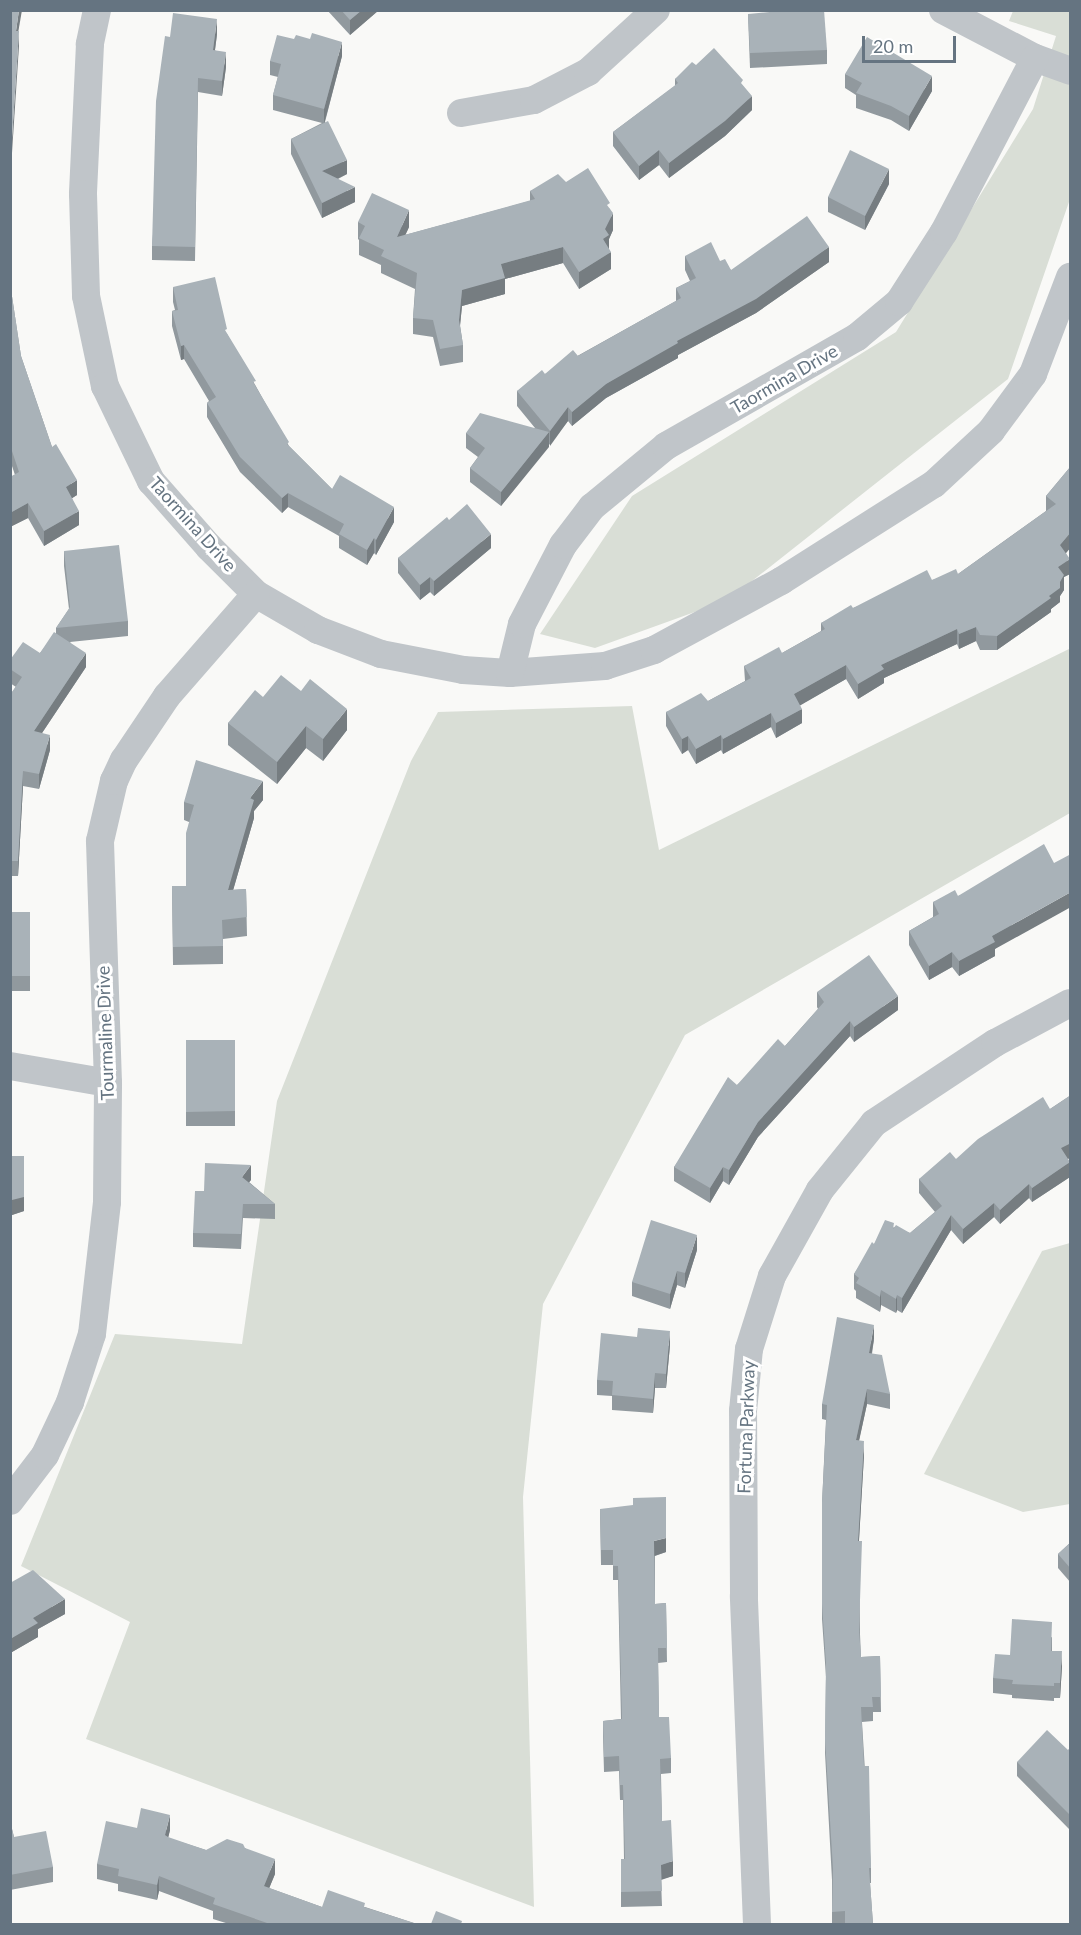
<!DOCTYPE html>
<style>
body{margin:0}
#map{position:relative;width:1081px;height:1935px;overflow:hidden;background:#f9f9f7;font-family:Lato,sans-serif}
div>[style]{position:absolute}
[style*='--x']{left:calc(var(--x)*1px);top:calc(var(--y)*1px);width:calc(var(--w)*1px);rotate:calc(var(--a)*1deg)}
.green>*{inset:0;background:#d9ded6}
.minor>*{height:28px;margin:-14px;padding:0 14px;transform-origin:14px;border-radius:14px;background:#c0c5c9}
.wall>*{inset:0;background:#91999e}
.shaded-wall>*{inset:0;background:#767d81}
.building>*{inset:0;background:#a9b2b8}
span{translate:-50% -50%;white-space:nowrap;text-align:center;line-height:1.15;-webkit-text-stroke:6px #fff;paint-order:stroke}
.street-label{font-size:18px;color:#657481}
.frame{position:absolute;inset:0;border:12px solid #657481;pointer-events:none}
.scale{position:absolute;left:862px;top:36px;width:94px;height:27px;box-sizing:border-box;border:3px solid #657481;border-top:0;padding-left:8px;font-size:18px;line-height:21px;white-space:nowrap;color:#657481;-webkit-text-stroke:4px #fff;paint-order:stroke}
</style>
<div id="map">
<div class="green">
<i style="clip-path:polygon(1013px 11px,1070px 11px,1070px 199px,1008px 379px,728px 600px,595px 648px,540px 634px,632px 496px,896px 332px,1033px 109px,1056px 36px,1009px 21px)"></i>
<i style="clip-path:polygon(1069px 649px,1070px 813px,685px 1035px,543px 1304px,523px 1497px,534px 1907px,86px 1739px,130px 1622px,21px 1566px,115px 1334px,242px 1344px,277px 1101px,411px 761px,438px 712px,632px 706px,659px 850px)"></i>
<i style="clip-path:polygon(1070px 1243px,1070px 1504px,1023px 1512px,924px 1474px,1042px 1251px)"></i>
</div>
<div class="minor">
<i style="--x:97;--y:10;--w:35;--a:102"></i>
<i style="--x:90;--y:44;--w:150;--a:92.7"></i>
<i style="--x:83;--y:194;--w:102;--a:88.3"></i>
<i style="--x:86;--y:296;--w:92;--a:78.1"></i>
<i style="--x:105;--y:386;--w:106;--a:64.2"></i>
<i style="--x:151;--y:481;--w:88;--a:48.7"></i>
<i style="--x:209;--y:547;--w:66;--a:45"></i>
<i style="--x:256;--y:594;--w:72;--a:30.1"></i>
<i style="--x:318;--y:630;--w:67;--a:20.9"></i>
<i style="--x:381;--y:654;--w:84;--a:11"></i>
<i style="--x:463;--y:670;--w:47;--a:3.7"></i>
<i style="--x:510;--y:673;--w:95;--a:-4.2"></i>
<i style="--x:605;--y:666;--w:52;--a:-18.1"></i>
<i style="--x:654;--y:650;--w:145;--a:-28.5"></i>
<i style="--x:781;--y:581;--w:181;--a:-32.4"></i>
<i style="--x:934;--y:484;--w:78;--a:-42.9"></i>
<i style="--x:991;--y:431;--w:71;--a:-53.6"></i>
<i style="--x:1033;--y:374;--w:104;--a:-69.1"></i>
<i style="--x:943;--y:10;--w:104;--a:27.6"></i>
<i style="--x:1035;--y:58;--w:37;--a:20"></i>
<i style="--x:461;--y:113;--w:74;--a:-10.1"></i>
<i style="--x:534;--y:100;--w:61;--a:-27.4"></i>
<i style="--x:588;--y:72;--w:92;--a:-42.4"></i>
<i style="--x:510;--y:673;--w:50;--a:-76.2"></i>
<i style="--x:522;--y:624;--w:89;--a:-62.6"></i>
<i style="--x:563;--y:545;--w:48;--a:-52.7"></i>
<i style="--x:592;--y:507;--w:96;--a:-39.5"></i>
<i style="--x:666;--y:446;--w:220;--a:-29.7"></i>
<i style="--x:857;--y:337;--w:55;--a:-39.8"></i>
<i style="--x:899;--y:302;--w:83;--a:-57.3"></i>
<i style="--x:944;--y:232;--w:196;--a:-62.4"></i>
<i style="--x:10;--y:1066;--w:99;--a:9.8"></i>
<i style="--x:10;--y:1501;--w:58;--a:-52.7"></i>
<i style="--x:45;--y:1455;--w:59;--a:-64.7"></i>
<i style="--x:70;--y:1402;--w:71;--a:-72.1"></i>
<i style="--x:92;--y:1334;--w:133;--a:-83.5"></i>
<i style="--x:107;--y:1202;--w:119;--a:-89.5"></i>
<i style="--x:108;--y:1083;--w:242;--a:-91.9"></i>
<i style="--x:100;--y:841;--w:62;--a:-76.9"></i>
<i style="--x:114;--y:781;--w:23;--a:-65"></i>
<i style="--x:124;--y:760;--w:77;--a:-56.1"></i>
<i style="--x:167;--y:696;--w:135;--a:-48.9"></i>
<i style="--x:757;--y:1924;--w:328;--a:-92.3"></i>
<i style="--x:744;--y:1596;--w:185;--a:-90.3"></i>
<i style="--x:743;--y:1411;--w:62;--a:-84.5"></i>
<i style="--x:749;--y:1349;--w:77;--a:-72.5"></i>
<i style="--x:772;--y:1276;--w:98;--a:-60.8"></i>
<i style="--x:820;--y:1190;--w:86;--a:-51.1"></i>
<i style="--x:874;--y:1123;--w:145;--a:-33.5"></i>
<i style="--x:995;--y:1043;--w:85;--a:-28.1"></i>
</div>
<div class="wall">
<i style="clip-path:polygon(327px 10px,379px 10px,350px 35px)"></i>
<i style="clip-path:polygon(748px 14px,827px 50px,827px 64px,750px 68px)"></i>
<i style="clip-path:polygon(217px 34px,215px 50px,226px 67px,222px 96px,198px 92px,195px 261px,152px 260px,152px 246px,170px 37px)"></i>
<i style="clip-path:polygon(342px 56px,325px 122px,347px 174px,338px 179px,355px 202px,322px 218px,291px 154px,291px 139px,322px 123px,273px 110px,273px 95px,278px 77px,270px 75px,270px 61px)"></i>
<i style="clip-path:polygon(696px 65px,743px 86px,752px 110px,725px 136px,669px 178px,659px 165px,639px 180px,613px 146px,613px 132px,675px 86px,675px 79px)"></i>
<i style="clip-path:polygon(845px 74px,932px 91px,909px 131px,891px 120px,856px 108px,856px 95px,845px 88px)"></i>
<i style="clip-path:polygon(566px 182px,610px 209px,613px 230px,609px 239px,609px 249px,611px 269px,579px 289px,563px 263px,505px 279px,505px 294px,462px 306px,460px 325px,463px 345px,463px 362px,440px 366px,433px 337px,413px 334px,413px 318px,415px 289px,381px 273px,381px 265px,359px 255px,359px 240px,358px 239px,358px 222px,409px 227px,405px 235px,530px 201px,530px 191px)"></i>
<i style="clip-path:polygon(889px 184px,865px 230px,828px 212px,828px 197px)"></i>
<i style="clip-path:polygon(10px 197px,12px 255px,12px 270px,10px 270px)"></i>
<i style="clip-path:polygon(685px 256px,720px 261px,731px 270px,829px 262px,756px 313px,678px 355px,678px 358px,606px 398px,572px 426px,568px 421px,501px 506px,470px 482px,470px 468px,478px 457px,466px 448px,466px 433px,535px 428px,517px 406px,517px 391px,545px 374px,676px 301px,676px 288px,690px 281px,685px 270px)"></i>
<i style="clip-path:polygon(10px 283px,21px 356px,52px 447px,77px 495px,72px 498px,79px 525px,44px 546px,28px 518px,10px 527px,10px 477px,15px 475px,10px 460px)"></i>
<i style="clip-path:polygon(173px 287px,227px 334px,289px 446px,332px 489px,394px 522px,376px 555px,374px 553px,367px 565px,339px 548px,339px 536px,288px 507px,282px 513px,240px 472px,207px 417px,207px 403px,209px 401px,184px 359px,181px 360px,172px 326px,172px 311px,175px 310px,173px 302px)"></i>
<i style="clip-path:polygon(1071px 466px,1071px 547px,1066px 553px,1070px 574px,1064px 577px,1064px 590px,1060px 596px,1060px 602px,1051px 609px,1051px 612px,997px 650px,980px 650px,976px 641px,959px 649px,957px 644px,884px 678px,884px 683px,858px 699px,846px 679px,800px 705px,802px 723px,776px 738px,771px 727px,723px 754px,721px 750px,696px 764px,688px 750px,682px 754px,666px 726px,666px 712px,708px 701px,745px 681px,744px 666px,782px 653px,821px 631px,821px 623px,853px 608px,932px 580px,958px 574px,1046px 511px,1046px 496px)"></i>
<i style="clip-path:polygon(449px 520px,491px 548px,434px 596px,430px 592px,420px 600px,398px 573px,398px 558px)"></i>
<i style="clip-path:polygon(64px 551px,128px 621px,128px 636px,70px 642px,86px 667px,42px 733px,50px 750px,39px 789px,23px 786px,18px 876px,10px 876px,10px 695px,16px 687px,10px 683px,10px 660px,40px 653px,56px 633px,56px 628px,69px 609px,64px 566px)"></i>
<i style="clip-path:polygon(301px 691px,347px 730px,323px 761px,306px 748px,277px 784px,228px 745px,228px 723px,263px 697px)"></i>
<i style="clip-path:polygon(263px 800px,254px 811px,254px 818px,233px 890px,246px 889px,247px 936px,223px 939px,223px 964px,173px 965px,172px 886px,186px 886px,189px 822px,184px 820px,184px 802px)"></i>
<i style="clip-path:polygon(1054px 863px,995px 949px,995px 956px,959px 976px,952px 967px,929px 980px,909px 945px,909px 931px,933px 917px,933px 902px,958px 896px)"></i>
<i style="clip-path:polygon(10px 912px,30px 912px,30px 991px,10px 991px)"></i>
<i style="clip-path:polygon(817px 992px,898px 1010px,854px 1042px,850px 1036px,758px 1137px,729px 1185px,723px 1181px,710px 1203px,674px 1181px,674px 1167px,737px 1085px,785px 1046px,818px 1009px,817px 1007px)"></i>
<i style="clip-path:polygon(186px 1040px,235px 1040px,235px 1126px,186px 1126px)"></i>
<i style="clip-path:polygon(1071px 1095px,1071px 1157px,1068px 1159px,1070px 1177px,1032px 1202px,1029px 1198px,1000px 1224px,994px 1217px,963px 1244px,951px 1230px,902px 1313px,897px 1310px,896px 1313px,881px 1305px,880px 1312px,856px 1298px,856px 1291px,854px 1289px,854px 1274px,874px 1244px,894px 1227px,910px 1233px,935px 1212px,919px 1193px,919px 1179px,1050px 1109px)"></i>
<i style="clip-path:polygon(10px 1156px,24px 1211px,12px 1215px,12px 1241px,10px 1241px)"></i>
<i style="clip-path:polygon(251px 1180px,249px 1182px,275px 1204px,275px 1219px,243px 1218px,241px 1249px,193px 1247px,193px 1233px,204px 1191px)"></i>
<i style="clip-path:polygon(697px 1250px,685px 1288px,677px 1285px,670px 1309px,632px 1296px,632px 1282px)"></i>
<i style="clip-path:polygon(874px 1339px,872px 1354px,890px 1394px,890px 1409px,867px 1404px,859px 1440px,864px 1455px,859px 1541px,860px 1634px,861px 1657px,880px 1656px,881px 1712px,873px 1712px,873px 1721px,862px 1722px,871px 1868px,871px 1883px,870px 1883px,873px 1924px,832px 1924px,832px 1880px,825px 1753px,826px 1677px,822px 1619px,822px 1503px,826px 1420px,822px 1419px,822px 1404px)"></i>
<i style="clip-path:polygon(670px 1345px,666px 1388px,655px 1388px,653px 1413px,612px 1410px,612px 1396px,597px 1395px,597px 1380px)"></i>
<i style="clip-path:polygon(600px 1509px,666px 1552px,655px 1556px,655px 1604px,666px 1603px,667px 1662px,658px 1663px,659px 1717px,671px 1758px,671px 1773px,661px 1774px,662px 1821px,673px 1876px,661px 1879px,662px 1906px,621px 1907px,621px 1859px,624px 1859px,623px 1800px,620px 1800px,619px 1771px,604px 1772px,603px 1736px,603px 1721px,621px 1719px,618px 1580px,613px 1580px,613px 1565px,601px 1565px)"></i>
<i style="clip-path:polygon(1071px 1542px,1071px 1583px,1058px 1568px,1058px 1554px)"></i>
<i style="clip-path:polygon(10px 1583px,65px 1614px,38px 1629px,38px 1637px,12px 1652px,10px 1651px)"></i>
<i style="clip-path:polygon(1052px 1637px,1052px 1651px,1062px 1666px,1060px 1698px,1054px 1698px,1054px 1701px,1012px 1698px,1012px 1695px,993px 1693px,993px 1678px,1010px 1655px)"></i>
<i style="clip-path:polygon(1071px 1748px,1071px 1827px,1069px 1829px,1017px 1776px,1017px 1762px,1068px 1750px)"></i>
<i style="clip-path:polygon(10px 1821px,14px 1837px,53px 1867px,53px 1882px,10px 1890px)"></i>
<i style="clip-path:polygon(137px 1828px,170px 1830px,168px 1838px,206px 1850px,245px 1848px,275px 1874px,269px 1888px,322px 1907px,365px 1907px,417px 1924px,229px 1924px,213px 1919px,213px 1911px,159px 1891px,157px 1900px,118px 1891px,118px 1884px,97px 1879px,97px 1864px)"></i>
</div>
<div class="shaded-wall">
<i style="clip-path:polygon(19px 10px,22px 10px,16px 45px,16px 31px)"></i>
<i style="clip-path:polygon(362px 10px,379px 10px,350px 35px,350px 20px)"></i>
<i style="clip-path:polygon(217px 19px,217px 34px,213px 65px,213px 50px)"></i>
<i style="clip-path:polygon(19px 31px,19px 46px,10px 183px,10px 168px)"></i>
<i style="clip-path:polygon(342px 42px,342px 56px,324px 124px,324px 109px)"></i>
<i style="clip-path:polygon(226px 52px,226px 67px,222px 96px,222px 81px)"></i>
<i style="clip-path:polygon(932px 76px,932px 91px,909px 131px,909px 116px)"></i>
<i style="clip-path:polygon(752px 96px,752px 110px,725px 136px,669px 178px,669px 163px)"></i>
<i style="clip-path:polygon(659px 150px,659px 165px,639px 180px,639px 166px)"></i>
<i style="clip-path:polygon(347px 160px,347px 174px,322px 186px,322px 171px)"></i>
<i style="clip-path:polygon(889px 169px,889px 184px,865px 230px,865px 216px)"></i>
<i style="clip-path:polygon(355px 187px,355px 202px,322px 218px,322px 203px)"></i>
<i style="clip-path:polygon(409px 210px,409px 227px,397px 254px,397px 237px)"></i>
<i style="clip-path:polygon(613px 213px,613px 230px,609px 239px,609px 251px,603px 239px,605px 229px)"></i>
<i style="clip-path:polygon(563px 247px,563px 263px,505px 279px,505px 294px,462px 306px,459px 336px,459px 320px,462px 290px,501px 264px)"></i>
<i style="clip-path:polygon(829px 247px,829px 262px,756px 313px,678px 355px,678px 358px,606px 398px,572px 426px,572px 412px,606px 384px)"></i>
<i style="clip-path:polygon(611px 252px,611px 269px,579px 289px,579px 272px)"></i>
<i style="clip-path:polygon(184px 345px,184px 359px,181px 360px,181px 346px)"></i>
<i style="clip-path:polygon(568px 407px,568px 421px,550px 446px,550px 431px)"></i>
<i style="clip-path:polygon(549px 432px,549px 447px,501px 506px,501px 492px)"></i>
<i style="clip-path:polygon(77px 480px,77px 495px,66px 502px,66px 487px)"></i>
<i style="clip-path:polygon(288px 493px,288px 507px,282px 513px,282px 498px)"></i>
<i style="clip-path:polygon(28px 503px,28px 518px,10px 527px,10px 513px)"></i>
<i style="clip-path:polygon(394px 507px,394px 522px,376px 555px,376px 540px)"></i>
<i style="clip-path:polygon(79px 511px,79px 525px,44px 546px,44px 531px)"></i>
<i style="clip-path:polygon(1071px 532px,1071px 547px,1060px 560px,1060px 545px)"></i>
<i style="clip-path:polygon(491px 534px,491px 548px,434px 596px,434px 581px)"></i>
<i style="clip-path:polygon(374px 538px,374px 553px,367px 565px,367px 550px)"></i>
<i style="clip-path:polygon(1070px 559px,1070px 574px,1064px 577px,1064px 590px,1060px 596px,1060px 602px,1051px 609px,1051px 612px,997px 650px,997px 636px,1049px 596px,1058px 567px)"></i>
<i style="clip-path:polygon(430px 577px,430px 592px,420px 600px,420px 585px)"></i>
<i style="clip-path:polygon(976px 627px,976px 641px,959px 649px,959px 634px)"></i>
<i style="clip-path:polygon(957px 629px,957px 644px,884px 678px,884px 683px,858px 699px,858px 684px,881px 665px)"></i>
<i style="clip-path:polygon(86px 653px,86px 667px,34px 745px,34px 731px)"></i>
<i style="clip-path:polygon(846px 665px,846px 679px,794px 709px,794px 694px)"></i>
<i style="clip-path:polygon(347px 709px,347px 730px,323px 761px,323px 739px)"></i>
<i style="clip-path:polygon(802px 709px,802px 723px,776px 738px,776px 723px)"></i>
<i style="clip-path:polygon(771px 713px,771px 727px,723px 754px,723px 739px)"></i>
<i style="clip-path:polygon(306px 726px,306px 748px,277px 784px,277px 762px)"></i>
<i style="clip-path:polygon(50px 735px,50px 750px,39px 789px,39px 774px)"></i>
<i style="clip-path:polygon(721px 735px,721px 750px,696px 764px,696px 749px)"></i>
<i style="clip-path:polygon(688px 736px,688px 750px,682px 754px,682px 739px)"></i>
<i style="clip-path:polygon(23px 771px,23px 786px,18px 876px,18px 861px)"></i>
<i style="clip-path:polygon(263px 781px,263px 800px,254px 811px,254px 818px,228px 908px,228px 890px,250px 798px)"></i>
<i style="clip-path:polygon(1071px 892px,1071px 907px,995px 949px,995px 956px,959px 976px,959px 961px,992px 936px)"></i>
<i style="clip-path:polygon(952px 952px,952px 967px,929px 980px,929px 966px)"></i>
<i style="clip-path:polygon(898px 996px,898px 1010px,854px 1042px,854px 1027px)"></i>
<i style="clip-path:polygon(850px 1021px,850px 1036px,758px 1137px,729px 1185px,729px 1170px,758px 1122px)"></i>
<i style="clip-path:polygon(1071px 1143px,1071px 1157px,1061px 1163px,1061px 1148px)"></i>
<i style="clip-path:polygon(24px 1156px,24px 1211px,12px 1215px,12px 1241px,12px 1200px)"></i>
<i style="clip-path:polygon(1070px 1162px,1070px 1177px,1032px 1202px,1032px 1188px)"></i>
<i style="clip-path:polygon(251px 1165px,251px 1180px,242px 1191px,242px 1177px)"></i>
<i style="clip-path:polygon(723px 1167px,723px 1181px,710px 1203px,710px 1188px)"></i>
<i style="clip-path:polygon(1029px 1184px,1029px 1198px,1000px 1224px,1000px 1210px)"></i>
<i style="clip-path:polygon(994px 1203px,994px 1217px,963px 1244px,963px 1229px)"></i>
<i style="clip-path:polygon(951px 1215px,951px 1230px,902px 1313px,902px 1298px)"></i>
<i style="clip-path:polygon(697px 1235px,697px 1250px,685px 1288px,685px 1273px)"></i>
<i style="clip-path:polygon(677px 1271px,677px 1285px,670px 1309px,670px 1294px)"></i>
<i style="clip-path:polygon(881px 1290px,881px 1305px,880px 1312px,880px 1297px)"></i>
<i style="clip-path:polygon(897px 1295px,897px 1310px,896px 1313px,896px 1299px)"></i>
<i style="clip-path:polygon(12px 1301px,12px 1316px,10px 1321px,10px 1306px)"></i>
<i style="clip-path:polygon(874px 1325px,874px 1339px,869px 1368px,869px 1353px)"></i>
<i style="clip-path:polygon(670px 1331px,670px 1345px,666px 1388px,666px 1374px)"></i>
<i style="clip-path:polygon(655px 1373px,655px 1388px,653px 1413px,653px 1399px)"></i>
<i style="clip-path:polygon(867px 1389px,867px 1404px,856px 1455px,856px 1440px)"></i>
<i style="clip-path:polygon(864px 1441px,864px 1455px,858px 1556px,858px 1541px)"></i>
<i style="clip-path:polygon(666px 1538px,666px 1552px,654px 1556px,654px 1541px)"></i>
<i style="clip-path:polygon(65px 1599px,65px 1614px,38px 1629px,38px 1637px,12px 1652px,12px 1638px,33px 1618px)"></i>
<i style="clip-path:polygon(1062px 1651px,1062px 1666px,1060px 1698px,1060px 1683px)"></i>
<i style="clip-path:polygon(1071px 1813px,1071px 1827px,1069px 1829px,1069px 1814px)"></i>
<i style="clip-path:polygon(170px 1815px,170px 1830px,165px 1850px,165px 1835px)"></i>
<i style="clip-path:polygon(275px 1859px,275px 1874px,264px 1901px,264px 1886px)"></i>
<i style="clip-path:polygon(673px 1861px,673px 1876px,661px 1880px,661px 1865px)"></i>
<i style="clip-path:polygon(159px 1876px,159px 1891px,157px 1900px,157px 1885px)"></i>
</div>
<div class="building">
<i style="clip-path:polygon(10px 10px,19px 10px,16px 31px,19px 31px,10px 168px)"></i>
<i style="clip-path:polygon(341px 10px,362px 10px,350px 20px)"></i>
<i style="clip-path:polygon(790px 10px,824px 10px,827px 50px,750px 53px,748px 14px)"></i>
<i style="clip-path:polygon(173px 13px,217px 19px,213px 50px,226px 52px,222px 81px,198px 78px,195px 247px,152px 246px,156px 101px,165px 36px,170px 37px)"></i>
<i style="clip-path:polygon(312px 33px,342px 42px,324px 109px,273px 95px,281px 64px,270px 61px,277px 35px,294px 39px,296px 35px,310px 39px)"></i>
<i style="clip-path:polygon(867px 37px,932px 76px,909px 116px,891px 106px,856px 93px,862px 83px,845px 74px)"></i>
<i style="clip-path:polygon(714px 48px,743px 80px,741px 83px,752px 96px,725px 121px,669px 163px,659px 150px,639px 166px,613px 132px,678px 83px,675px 79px,692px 62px,696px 65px)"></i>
<i style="clip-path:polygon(328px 121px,347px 160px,322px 171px,355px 187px,322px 203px,291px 139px)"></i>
<i style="clip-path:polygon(850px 150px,889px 169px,865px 216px,828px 197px)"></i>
<i style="clip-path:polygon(588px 168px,610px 203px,607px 205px,613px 213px,605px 229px,609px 235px,603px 239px,611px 252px,579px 272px,563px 247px,501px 264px,505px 278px,462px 290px,459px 320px,463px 345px,440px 349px,433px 320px,413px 318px,417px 273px,381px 256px,384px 250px,359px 238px,365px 226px,358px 222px,372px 193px,409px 210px,397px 237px,535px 199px,530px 191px,558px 174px,566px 182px)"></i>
<i style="clip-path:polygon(10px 197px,12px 197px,12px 255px,10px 255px)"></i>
<i style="clip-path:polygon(807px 216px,829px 247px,756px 299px,677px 341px,678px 343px,606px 384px,572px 412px,568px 407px,550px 431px,517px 391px,542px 370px,545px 374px,573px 350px,578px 356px,681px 298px,676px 288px,696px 278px,685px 256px,711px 242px,720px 261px,725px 259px,731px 270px)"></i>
<i style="clip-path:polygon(215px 277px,227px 329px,225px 330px,256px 381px,253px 382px,289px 442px,287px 444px,332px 489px,340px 475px,394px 507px,376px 540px,374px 538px,367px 550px,339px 534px,344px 524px,288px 493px,282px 498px,240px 457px,207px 403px,216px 397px,184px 345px,181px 346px,172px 311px,178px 310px,173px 287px)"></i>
<i style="clip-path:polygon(10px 283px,21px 356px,52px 447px,56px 444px,77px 480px,66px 487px,79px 511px,44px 531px,28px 503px,10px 513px,10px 477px,19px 472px,10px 445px)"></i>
<i style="clip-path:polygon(480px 413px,549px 432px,501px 492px,470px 468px,485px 448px,466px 433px)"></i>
<i style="clip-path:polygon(1071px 466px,1071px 532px,1060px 545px,1070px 559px,1058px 567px,1064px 575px,1060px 582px,1060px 588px,1049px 596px,1051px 598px,997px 636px,980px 635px,976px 627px,959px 634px,957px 629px,881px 665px,884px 669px,858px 684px,846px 665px,794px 694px,802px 709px,776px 723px,771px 713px,723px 739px,721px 735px,696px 749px,688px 736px,682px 739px,666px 712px,701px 693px,708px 701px,751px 678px,744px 666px,779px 647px,782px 653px,825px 629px,821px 623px,851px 605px,853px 608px,927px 570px,932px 580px,956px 569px,958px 574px,1056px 504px,1046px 496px)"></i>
<i style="clip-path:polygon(467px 504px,491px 534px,434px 581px,430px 577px,420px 585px,398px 558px,447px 517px,449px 520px)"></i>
<i style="clip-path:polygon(119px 545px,128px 621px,56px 628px,70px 607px,64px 551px)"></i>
<i style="clip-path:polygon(54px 632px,86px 653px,34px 731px,50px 735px,39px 774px,23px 771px,18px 861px,10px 861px,10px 695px,22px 677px,10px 669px,10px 660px,23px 642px,40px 653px)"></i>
<i style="clip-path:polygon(281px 675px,301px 691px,310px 679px,347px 709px,323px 739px,306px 726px,277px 762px,228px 723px,255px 690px,263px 697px)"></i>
<i style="clip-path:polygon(196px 760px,263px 781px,250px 798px,254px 800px,228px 890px,246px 889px,247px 917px,222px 920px,223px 946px,173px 947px,172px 886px,186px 886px,186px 833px,194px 805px,184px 802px)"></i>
<i style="clip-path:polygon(1044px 844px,1054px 863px,1071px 854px,1071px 892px,992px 936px,995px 942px,959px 961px,952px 952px,929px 966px,909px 931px,939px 914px,933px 902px,955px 890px,958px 896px)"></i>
<i style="clip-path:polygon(10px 912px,30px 912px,30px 976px,10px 976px)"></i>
<i style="clip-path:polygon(869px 955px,898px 996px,854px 1027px,850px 1021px,758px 1122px,729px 1170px,723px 1167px,710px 1188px,674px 1167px,728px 1077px,737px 1085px,778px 1039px,785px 1046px,824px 1002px,817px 992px)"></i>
<i style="clip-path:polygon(186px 1040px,235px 1040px,235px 1111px,186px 1112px)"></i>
<i style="clip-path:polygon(1071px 1095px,1071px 1143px,1061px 1148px,1070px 1162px,1032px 1188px,1029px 1184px,1000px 1210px,994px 1203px,963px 1229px,951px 1215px,902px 1298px,897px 1295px,896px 1299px,881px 1290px,880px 1297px,856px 1283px,859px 1278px,854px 1274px,872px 1242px,874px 1244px,885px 1220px,894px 1223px,893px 1229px,896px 1225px,910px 1233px,942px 1206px,919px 1179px,950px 1152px,956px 1159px,978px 1139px,1043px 1097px,1050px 1109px)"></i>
<i style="clip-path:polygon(10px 1156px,24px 1156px,24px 1197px,12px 1200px,12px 1226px,10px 1226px)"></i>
<i style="clip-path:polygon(205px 1163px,251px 1165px,242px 1177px,275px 1204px,243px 1204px,241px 1234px,193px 1233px,195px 1191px,204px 1191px)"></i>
<i style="clip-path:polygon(651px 1220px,697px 1235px,685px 1273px,677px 1271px,670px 1294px,632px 1282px)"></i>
<i style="clip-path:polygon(837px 1317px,874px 1325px,869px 1353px,882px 1355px,890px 1394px,867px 1389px,856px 1440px,864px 1441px,858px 1541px,862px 1541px,859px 1630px,861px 1657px,880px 1656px,881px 1697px,872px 1697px,873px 1707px,861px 1707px,864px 1766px,869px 1766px,871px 1868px,869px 1868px,873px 1924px,845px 1924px,845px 1911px,832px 1912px,833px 1869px,825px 1739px,826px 1664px,822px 1604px,822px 1503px,827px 1405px,822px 1404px)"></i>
<i style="clip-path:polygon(638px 1328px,670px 1331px,666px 1374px,655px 1373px,653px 1399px,612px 1395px,613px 1381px,597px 1380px,601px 1333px,637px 1337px)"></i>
<i style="clip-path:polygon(666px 1497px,666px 1538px,654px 1541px,655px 1604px,666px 1603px,667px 1648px,658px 1648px,659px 1717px,669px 1717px,671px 1758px,660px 1759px,662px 1821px,671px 1820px,673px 1861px,661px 1865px,662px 1891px,621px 1892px,621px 1859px,625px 1859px,623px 1785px,620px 1785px,619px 1756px,604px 1757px,603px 1721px,622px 1719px,618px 1566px,613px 1566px,613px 1550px,601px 1550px,600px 1509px,633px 1505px,633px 1498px)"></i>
<i style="clip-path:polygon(1071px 1542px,1071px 1569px,1058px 1554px)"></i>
<i style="clip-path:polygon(33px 1570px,65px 1599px,33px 1618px,38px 1623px,12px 1638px,10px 1637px,10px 1583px)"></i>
<i style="clip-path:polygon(1012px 1619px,1052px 1622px,1051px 1651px,1062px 1651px,1060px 1683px,1054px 1683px,1054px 1686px,1012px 1684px,1013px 1680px,993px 1678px,995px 1654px,1010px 1655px)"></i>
<i style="clip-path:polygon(1047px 1730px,1068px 1750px,1071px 1748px,1071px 1813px,1069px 1814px,1017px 1762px)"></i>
<i style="clip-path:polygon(141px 1808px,170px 1815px,165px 1835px,168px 1837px,206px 1850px,227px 1839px,243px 1844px,245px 1848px,275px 1859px,264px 1886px,322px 1907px,328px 1890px,365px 1903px,364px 1907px,417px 1924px,270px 1924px,213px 1904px,215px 1898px,159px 1876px,157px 1885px,118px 1876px,119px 1869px,97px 1864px,106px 1821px,137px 1828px)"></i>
<i style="clip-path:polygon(10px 1821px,14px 1837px,46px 1831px,53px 1867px,10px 1875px)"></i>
<i style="clip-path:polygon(436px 1911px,462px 1921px,461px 1924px,431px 1924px)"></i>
</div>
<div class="street-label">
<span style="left:784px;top:379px;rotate:-30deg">Taormina Drive</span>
<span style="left:193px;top:524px;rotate:48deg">Taormina Drive</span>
<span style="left:105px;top:1033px;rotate:-92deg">Tourmaline Drive</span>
<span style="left:746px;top:1427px;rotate:-88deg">Fortuna Parkway</span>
</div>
<div class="frame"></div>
<div class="scale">20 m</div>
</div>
